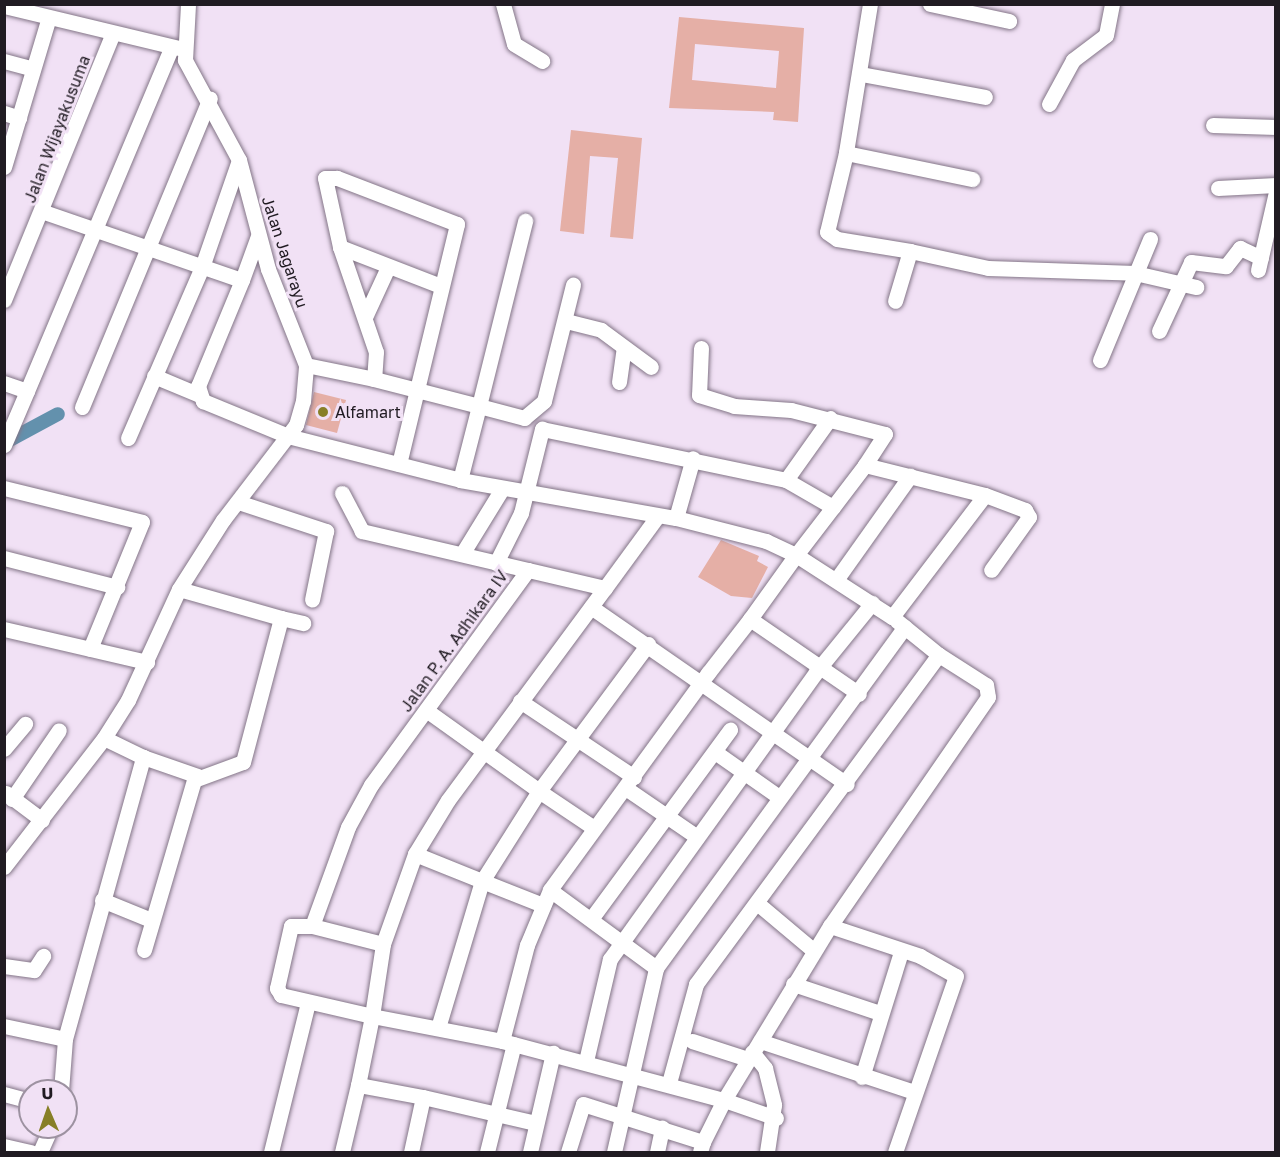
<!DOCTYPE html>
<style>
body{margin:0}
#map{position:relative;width:1280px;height:1157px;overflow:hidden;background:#f1e1f5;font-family:"Golos Text",sans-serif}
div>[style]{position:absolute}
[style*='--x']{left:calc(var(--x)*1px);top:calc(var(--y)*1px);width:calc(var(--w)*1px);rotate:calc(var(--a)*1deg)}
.canal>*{height:14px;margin:-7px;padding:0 7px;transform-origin:7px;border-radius:7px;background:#6391ad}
.building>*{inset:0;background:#e5afa6}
.roads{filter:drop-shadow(0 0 2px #837587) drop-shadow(0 0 2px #837587)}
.minor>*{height:15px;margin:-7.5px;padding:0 7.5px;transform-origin:7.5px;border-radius:7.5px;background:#fff}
.dots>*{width:16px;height:16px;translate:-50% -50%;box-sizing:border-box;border:3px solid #f1e1f5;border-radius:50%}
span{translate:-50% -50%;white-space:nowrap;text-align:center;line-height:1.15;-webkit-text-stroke:6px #f1e1f5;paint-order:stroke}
.street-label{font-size:16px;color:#201b22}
.poi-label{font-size:16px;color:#201b22}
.left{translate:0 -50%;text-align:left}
.frame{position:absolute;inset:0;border:6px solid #201b22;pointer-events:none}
.north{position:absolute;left:18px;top:1079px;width:60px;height:60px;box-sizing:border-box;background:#f1e1f5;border:2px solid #9d92a1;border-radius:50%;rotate:358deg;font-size:16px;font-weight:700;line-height:24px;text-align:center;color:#201b22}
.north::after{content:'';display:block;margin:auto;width:21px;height:27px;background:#877f27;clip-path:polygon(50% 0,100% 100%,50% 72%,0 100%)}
</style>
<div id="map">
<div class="canal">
<i style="--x:4;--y:443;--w:61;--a:-28.2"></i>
</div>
<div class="building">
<i style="clip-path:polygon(evenodd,679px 17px,804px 28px,798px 122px,773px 120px,774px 112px,669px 108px,679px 17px,695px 44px,779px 51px,776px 88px,692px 80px,695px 44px)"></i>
<i style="clip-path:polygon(571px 130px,642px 138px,633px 239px,610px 237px,618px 158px,590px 156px,584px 234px,560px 231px)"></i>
<i style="clip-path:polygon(314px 392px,346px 400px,337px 433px,306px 425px)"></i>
<i style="clip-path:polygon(721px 540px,759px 556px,757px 561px,768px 567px,752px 598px,731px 596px,698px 577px)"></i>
</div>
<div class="roads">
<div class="minor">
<i style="--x:503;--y:4;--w:41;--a:74.6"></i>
<i style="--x:514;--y:44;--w:33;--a:31"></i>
<i style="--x:870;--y:4;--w:151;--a:99.2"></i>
<i style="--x:846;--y:153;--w:81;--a:103.5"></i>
<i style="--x:827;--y:232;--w:12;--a:35"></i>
<i style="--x:837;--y:239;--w:74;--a:9.3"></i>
<i style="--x:910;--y:251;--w:52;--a:106.7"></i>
<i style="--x:930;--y:4;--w:81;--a:12.1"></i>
<i style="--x:4;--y:6;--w:180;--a:13.5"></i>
<i style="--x:4;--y:61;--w:30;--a:15"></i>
<i style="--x:861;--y:74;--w:126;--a:10.5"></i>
<i style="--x:1049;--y:104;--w:50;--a:-61.4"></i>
<i style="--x:1073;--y:60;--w:41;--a:-37.1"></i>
<i style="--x:1106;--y:35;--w:32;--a:-79"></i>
<i style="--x:4;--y:113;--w:16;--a:18"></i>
<i style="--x:1213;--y:125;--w:63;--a:1.8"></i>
<i style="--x:846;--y:153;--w:129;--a:11.7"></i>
<i style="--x:4;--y:167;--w:153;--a:-73.3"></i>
<i style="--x:1218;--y:188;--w:58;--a:-3"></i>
<i style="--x:44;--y:212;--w:209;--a:19"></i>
<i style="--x:242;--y:280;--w:47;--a:-70"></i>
<i style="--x:340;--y:247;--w:111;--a:71.1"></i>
<i style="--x:376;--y:352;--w:27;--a:94"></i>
<i style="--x:374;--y:379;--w:108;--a:14.4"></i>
<i style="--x:479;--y:406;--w:191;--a:-76"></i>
<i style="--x:910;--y:251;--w:80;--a:12.3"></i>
<i style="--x:988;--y:268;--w:147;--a:1.9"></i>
<i style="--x:1135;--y:273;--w:63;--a:12.9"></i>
<i style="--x:1258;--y:270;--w:80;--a:-77"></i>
<i style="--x:242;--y:280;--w:115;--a:112.5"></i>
<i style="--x:198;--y:386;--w:16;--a:72"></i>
<i style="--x:203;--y:401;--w:92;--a:22.4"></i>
<i style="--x:288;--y:436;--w:178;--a:14.3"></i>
<i style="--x:460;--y:480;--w:219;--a:10"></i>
<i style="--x:676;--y:518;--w:93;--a:14.3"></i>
<i style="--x:766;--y:541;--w:33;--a:25"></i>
<i style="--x:796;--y:555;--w:114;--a:32.9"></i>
<i style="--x:892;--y:617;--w:153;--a:-52.7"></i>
<i style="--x:985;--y:495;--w:124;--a:-166"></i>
<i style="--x:865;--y:465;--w:53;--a:127.3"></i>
<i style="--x:833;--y:507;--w:61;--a:127.6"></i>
<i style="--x:796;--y:555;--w:79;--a:125.7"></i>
<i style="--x:750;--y:619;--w:68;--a:127.9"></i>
<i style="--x:708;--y:673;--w:268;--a:126.1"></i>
<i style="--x:550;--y:890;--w:60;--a:112.7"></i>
<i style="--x:527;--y:945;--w:99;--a:104.6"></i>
<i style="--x:4;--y:300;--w:285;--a:-67.8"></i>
<i style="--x:365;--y:317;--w:55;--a:-65.3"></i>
<i style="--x:566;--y:321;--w:36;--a:14"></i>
<i style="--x:601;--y:330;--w:62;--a:36.5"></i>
<i style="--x:1159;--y:331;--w:76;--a:-65.1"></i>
<i style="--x:1191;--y:262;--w:35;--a:7"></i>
<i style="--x:1226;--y:266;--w:23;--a:-52"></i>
<i style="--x:1240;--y:248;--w:23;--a:25"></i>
<i style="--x:701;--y:348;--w:47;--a:92.4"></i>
<i style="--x:699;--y:395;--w:37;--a:17"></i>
<i style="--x:734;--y:406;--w:57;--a:4"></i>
<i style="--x:791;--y:410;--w:97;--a:14.3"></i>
<i style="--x:885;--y:434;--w:37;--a:123"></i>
<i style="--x:1100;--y:360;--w:131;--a:-67.5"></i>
<i style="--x:306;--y:365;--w:69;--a:11.6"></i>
<i style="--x:154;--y:376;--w:47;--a:22.7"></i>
<i style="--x:619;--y:382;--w:34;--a:-82"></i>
<i style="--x:4;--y:383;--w:24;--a:19"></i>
<i style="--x:27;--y:391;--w:370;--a:-67.2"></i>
<i style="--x:82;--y:407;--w:334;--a:-67.5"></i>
<i style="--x:128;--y:438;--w:186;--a:-66.6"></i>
<i style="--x:202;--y:267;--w:113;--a:-70.9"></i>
<i style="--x:4;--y:445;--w:59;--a:-66.9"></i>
<i style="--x:399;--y:464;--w:247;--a:-76.4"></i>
<i style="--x:457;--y:224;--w:129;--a:-159"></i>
<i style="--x:337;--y:178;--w:12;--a:180"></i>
<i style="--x:325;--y:178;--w:71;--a:77.7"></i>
<i style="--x:340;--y:247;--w:108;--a:21.1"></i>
<i style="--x:460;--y:480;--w:76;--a:-75.6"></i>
<i style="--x:479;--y:406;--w:47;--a:14.9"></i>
<i style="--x:524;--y:418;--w:26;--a:-40"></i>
<i style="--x:544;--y:401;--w:120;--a:-76"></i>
<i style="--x:786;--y:480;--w:76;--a:-54.6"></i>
<i style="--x:4;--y:488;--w:142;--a:13.8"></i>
<i style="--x:142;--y:522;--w:137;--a:112.3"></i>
<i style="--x:985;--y:495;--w:43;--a:20.6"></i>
<i style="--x:1025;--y:510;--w:8;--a:60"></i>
<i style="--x:1029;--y:517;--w:65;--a:125.6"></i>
<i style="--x:238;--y:502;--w:93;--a:18.2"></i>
<i style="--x:326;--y:531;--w:70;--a:101.5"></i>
<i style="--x:676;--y:518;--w:62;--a:-74.2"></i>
<i style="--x:462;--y:554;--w:76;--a:-58.4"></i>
<i style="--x:4;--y:558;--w:117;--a:14.4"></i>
<i style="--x:496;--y:563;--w:56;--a:-63.4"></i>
<i style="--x:521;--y:513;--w:87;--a:-76"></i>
<i style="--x:542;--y:429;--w:249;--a:11.8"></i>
<i style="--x:786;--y:480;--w:54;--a:29.9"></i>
<i style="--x:836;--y:580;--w:128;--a:-54.6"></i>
<i style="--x:605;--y:588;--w:88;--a:-53.8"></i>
<i style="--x:591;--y:607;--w:311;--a:34.7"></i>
<i style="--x:281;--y:618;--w:23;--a:13"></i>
<i style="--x:750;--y:619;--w:132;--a:34.5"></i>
<i style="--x:4;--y:629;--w:147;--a:13"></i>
<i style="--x:520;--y:701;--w:137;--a:33.7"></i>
<i style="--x:426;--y:710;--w:139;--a:35.6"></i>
<i style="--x:539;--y:791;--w:107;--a:122.3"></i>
<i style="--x:482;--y:881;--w:66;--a:21.5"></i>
<i style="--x:4;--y:749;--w:33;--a:-50"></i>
<i style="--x:715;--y:752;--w:78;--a:35.1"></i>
<i style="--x:143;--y:757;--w:58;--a:19.1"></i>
<i style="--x:627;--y:789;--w:85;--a:34.4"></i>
<i style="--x:6;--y:793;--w:45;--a:36.9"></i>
<i style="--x:12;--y:799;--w:83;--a:-55.7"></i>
<i style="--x:594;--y:828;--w:66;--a:-146.1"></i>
<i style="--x:539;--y:791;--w:183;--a:-53.4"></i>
<i style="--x:415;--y:854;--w:72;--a:21.9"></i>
<i style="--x:482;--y:881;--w:153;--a:106.7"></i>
<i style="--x:4;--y:867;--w:163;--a:-52.2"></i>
<i style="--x:104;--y:738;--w:45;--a:-57.7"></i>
<i style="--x:128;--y:700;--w:122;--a:-65.3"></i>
<i style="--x:179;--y:589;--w:82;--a:-57.5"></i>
<i style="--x:223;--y:520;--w:120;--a:-52.5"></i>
<i style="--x:296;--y:425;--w:25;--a:-74"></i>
<i style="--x:303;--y:401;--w:36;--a:-85"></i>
<i style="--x:306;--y:365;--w:103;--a:-111.6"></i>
<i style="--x:268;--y:269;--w:113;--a:-104.9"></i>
<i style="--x:239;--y:160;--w:114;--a:-118.4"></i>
<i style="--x:185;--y:60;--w:56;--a:-86.9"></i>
<i style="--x:550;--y:890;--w:132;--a:36.3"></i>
<i style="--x:102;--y:900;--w:53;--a:22.2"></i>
<i style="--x:757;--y:903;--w:73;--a:40"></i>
<i style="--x:591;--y:919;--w:235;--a:-53.7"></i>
<i style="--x:312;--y:926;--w:21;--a:180"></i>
<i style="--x:291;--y:926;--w:64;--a:102.7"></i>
<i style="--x:277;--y:988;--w:8;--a:60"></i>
<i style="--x:281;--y:995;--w:93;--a:13"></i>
<i style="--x:372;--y:1016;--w:73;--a:-81.3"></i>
<i style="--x:383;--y:944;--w:73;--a:-165.8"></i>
<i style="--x:312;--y:926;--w:105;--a:-70"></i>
<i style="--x:348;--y:827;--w:48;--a:-61.3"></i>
<i style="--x:371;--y:785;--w:266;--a:-53.9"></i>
<i style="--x:528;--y:570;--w:171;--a:-166.8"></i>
<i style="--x:362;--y:531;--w:43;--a:-117.8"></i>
<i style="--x:830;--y:926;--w:278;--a:-55.4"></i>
<i style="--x:988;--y:697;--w:12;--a:-99"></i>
<i style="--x:986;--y:685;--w:56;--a:-147.4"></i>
<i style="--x:383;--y:944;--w:96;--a:-70.4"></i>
<i style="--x:415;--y:854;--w:63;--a:-58.6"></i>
<i style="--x:448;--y:800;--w:264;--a:-53.5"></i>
<i style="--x:605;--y:588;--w:79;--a:-166.8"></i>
<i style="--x:144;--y:950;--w:177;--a:-73.6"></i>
<i style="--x:194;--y:780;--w:52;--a:-20.2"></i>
<i style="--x:243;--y:762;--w:149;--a:-75.2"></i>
<i style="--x:281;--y:618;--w:106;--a:-164.1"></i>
<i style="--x:4;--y:966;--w:30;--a:8"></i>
<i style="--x:34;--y:970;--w:17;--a:-57"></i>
<i style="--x:793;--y:984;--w:92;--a:18.4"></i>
<i style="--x:4;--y:1026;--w:62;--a:12"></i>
<i style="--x:65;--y:1039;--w:52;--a:94.4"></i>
<i style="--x:65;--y:1039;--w:293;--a:-74.5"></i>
<i style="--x:143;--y:757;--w:43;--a:-154"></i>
<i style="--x:692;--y:1041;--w:59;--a:17.8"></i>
<i style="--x:760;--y:1041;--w:162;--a:18.3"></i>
<i style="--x:752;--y:1052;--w:21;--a:51"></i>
<i style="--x:765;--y:1068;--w:38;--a:76"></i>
<i style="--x:774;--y:1105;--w:48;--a:98.5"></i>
<i style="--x:586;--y:1061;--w:105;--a:-76.8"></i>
<i style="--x:610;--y:959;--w:353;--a:-54.3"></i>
<i style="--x:816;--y:672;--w:89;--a:-50.9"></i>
<i style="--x:862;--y:1077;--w:131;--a:-72.7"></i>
<i style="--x:669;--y:1083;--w:103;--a:-74.7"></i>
<i style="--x:696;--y:984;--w:409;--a:-53.6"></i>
<i style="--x:939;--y:655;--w:55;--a:-140.9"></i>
<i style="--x:4;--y:1094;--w:27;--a:15"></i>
<i style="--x:423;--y:1097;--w:116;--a:13"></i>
<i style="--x:703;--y:1142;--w:47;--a:-63.4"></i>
<i style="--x:724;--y:1100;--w:55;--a:19.1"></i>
<i style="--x:4;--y:1146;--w:28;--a:13"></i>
<i style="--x:40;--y:1152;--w:27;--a:-66"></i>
<i style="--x:271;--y:1152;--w:154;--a:-76.1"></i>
<i style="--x:342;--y:1152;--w:69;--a:-76.6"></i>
<i style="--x:411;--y:1152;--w:56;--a:-77.7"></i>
<i style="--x:423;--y:1097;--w:66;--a:-169.5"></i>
<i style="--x:358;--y:1085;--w:70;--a:-78.5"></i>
<i style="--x:372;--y:1016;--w:132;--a:10.9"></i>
<i style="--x:502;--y:1041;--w:230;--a:14.9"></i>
<i style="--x:724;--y:1100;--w:204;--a:-58.7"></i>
<i style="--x:830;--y:926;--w:95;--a:18.4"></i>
<i style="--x:920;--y:956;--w:41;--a:29.1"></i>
<i style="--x:956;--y:976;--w:186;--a:109.1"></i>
<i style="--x:487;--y:1152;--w:111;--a:-76"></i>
<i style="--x:530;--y:1152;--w:102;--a:-76.9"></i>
<i style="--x:568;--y:1152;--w:50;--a:-72.6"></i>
<i style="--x:583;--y:1104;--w:126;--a:17.6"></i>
<i style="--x:703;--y:1142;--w:10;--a:107"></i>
<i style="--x:614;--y:1152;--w:189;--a:-77.1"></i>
<i style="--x:656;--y:968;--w:422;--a:-53.9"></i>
<i style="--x:657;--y:1152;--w:25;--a:-78"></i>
</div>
</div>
<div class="dots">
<i style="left:323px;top:412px;background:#877f27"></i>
</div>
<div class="street-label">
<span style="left:57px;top:129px;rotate:-69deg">Jalan Wijayakusuma</span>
<span style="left:285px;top:252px;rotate:72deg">Jalan Jagarayu</span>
<span style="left:454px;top:641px;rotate:-54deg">Jalan P. A. Adhikara IV</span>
</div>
<div class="poi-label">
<span class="left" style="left:335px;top:412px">Alfamart</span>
</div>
<div class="frame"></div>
<div class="north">U</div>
</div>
